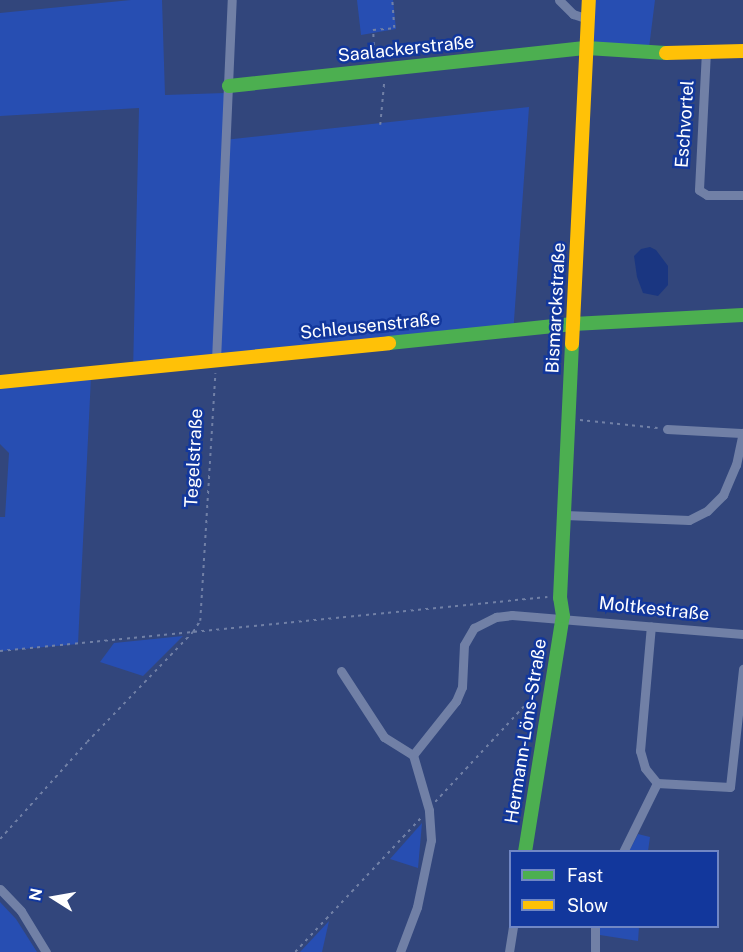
<!DOCTYPE html>
<meta charset="utf-8">
<style>
body{margin:0}
#map{position:relative;width:743px;height:952px;overflow:hidden;background:#32467c;font-family:"Public Sans",sans-serif}
div>[style]{position:absolute}
[style*='--x']{left:calc(var(--x)*1px);top:calc(var(--y)*1px);width:calc(var(--w)*1px);rotate:calc(var(--a)*1deg)}
.green>*{inset:0;background:#274eb2}
.water>*{inset:0;background:#1a3681}
.path>*{height:1.5px;margin-top:-0.75px;transform-origin:0;background:repeating-linear-gradient(90deg,#7180a6 0 3px,transparent 0 7.5px)}
.street>*{height:9px;margin:-4.5px;padding:0 4.5px;transform-origin:4.5px;border-radius:4.5px;background:#7180a6}
.fast>*{height:14px;margin:-7px;padding:0 7px;transform-origin:7px;border-radius:7px;background:#4caf50}
.slow>*{height:14px;margin:-7px;padding:0 7px;transform-origin:7px;border-radius:7px;background:#ffc107}
span{translate:-50% -50%;white-space:nowrap;text-align:center;line-height:1.15;-webkit-text-stroke:5px #12379c;paint-order:stroke}
.street-label{font-size:18px;color:#fff}
.legend{position:absolute;left:509px;top:850px;width:210px;height:78px;box-sizing:border-box;background:#12379c;border:2px solid #7187c4;margin:0;padding:8px 10px;list-style:none;font-size:18px;color:#fff}
.legend li{display:flex;align-items:center;gap:12px;height:30px}
.legend b{width:30px;border:2px solid #7187c4}
.north{position:absolute;left:24px;top:868px;width:60px;height:60px;-webkit-text-stroke:4px #12379c;paint-order:stroke;rotate:281deg;font-size:16px;font-weight:700;line-height:24px;text-align:center;color:#fff}
.north::after{content:'';display:block;margin:auto;width:21px;height:27px;background:#fff;clip-path:polygon(50% 0,100% 100%,50% 72%,0 100%)}
</style>
<div id="map">
<div class="green">
<i style="clip-path:polygon(131px 0,162px 0,165px 95px,225px 93px,224px 140px,529px 107px,513px 335px,133px 373px,139px 108px,0 116px,0 13px)"></i>
<i style="clip-path:polygon(357px 0,393px 0,396px 29px,361px 35px)"></i>
<i style="clip-path:polygon(594px 0,655px 0,649px 48px,593px 46px)"></i>
<i style="clip-path:polygon(91px 377px,78px 644px,0 651px,0 517px,5px 517px,9px 453px,0 444px,0 387px)"></i>
<i style="clip-path:polygon(183px 636px,143px 676px,100px 662px,114px 643px)"></i>
<i style="clip-path:polygon(422px 823px,418px 868px,390px 859px)"></i>
<i style="clip-path:polygon(638px 834px,650px 837px,648px 851px,629px 851px)"></i>
<i style="clip-path:polygon(0 902px,16px 919px,37px 952px,0 952px)"></i>
<i style="clip-path:polygon(329px 921px,322px 952px,300px 952px)"></i>
<i style="clip-path:polygon(600px 927px,639px 927px,638px 941px,600px 935px)"></i>
</div>
<div class="water">
<i style="clip-path:polygon(650px 247px,656px 250px,668px 266px,668px 285px,658px 296px,643px 293px,637px 277px,634px 256px,641px 249px)"></i>
</div>
<div class="path">
<i style="--x:374;--y:60;--w:30;--a:-92"></i>
<i style="--x:373;--y:30;--w:21;--a:-5"></i>
<i style="--x:394;--y:28;--w:28;--a:-94"></i>
<i style="--x:380;--y:125;--w:43;--a:-84.7"></i>
<i style="--x:580;--y:420;--w:78;--a:5.9"></i>
<i style="--x:0;--y:651;--w:550;--a:-5.64"></i>
<i style="--x:435;--y:802;--w:154;--a:-47.1"></i>
<i style="--x:0;--y:839;--w:130;--a:-48.1"></i>
<i style="--x:87;--y:742;--w:153;--a:-46.1"></i>
<i style="--x:193;--y:632;--w:13;--a:-58"></i>
<i style="--x:200;--y:621;--w:248;--a:-86.5"></i>
<i style="--x:295;--y:952;--w:183;--a:-46.8"></i>
</div>
<div class="street">
<i style="--x:559;--y:0;--w:20;--a:45"></i>
<i style="--x:573;--y:14;--w:16;--a:18"></i>
<i style="--x:706;--y:51;--w:139;--a:92.9"></i>
<i style="--x:699;--y:190;--w:9;--a:32"></i>
<i style="--x:707;--y:195;--w:36;--a:0"></i>
<i style="--x:216;--y:360;--w:360;--a:-87.5"></i>
<i style="--x:667;--y:429;--w:74;--a:3.1"></i>
<i style="--x:565;--y:515;--w:124;--a:2.3"></i>
<i style="--x:689;--y:520;--w:20;--a:-27"></i>
<i style="--x:707;--y:511;--w:23;--a:-45"></i>
<i style="--x:723;--y:495;--w:33;--a:-67"></i>
<i style="--x:736;--y:465;--w:33;--a:-78"></i>
<i style="--x:341;--y:671;--w:79;--a:56.9"></i>
<i style="--x:384;--y:737;--w:34;--a:32"></i>
<i style="--x:657;--y:783;--w:73;--a:3.1"></i>
<i style="--x:730;--y:787;--w:119;--a:-83.7"></i>
<i style="--x:623;--y:852;--w:77;--a:-63.8"></i>
<i style="--x:657;--y:783;--w:19;--a:-129"></i>
<i style="--x:645;--y:768;--w:18;--a:-106"></i>
<i style="--x:640;--y:751;--w:125;--a:-85"></i>
<i style="--x:0;--y:889;--w:30;--a:46"></i>
<i style="--x:21;--y:911;--w:48;--a:58.6"></i>
<i style="--x:595;--y:926;--w:26;--a:90"></i>
<i style="--x:400;--y:952;--w:48;--a:-69.3"></i>
<i style="--x:417;--y:907;--w:68;--a:-78.2"></i>
<i style="--x:431;--y:840;--w:30;--a:-94"></i>
<i style="--x:429;--y:810;--w:57;--a:-106.2"></i>
<i style="--x:413;--y:755;--w:69;--a:-51.5"></i>
<i style="--x:456;--y:701;--w:15;--a:-67"></i>
<i style="--x:462;--y:687;--w:42;--a:-87.3"></i>
<i style="--x:464;--y:645;--w:20;--a:-60"></i>
<i style="--x:474;--y:628;--w:25;--a:-27"></i>
<i style="--x:496;--y:617;--w:16;--a:-7"></i>
<i style="--x:512;--y:615;--w:232;--a:4.7"></i>
<i style="--x:509;--y:952;--w:26;--a:-81"></i>
</div>
<div class="fast">
<i style="--x:229;--y:86;--w:360;--a:-6.1"></i>
<i style="--x:587;--y:48;--w:79;--a:3.6"></i>
<i style="--x:389;--y:343;--w:185;--a:-5.9"></i>
<i style="--x:573;--y:324;--w:170;--a:-3"></i>
<i style="--x:525;--y:852;--w:239;--a:-80.9"></i>
<i style="--x:563;--y:616;--w:18;--a:-99"></i>
<i style="--x:560;--y:598;--w:254;--a:-87.3"></i>
</div>
<div class="slow">
<i style="--x:666;--y:53;--w:77;--a:-1.5"></i>
<i style="--x:572;--y:344;--w:344;--a:-87.2"></i>
<i style="--x:0;--y:382;--w:391;--a:-5.7"></i>
</div>
<div class="street-label">
<span style="left:406px;top:49px;rotate:-6deg">Saalackerstraße</span>
<span style="left:685px;top:124px;rotate:-86deg">Eschvortel</span>
<span style="left:556px;top:308px;rotate:-87deg">Bismarckstraße</span>
<span style="left:370px;top:326px;rotate:-6deg">Schleusenstraße</span>
<span style="left:194px;top:458px;rotate:-87deg">Tegelstraße</span>
<span style="left:654px;top:609px;rotate:6deg">Moltkestraße</span>
<span style="left:526px;top:731px;rotate:-81deg">Hermann-Löns-Straße</span>
</div>
<ul class="legend">
<li><b style="height:8px;background:#4caf50"></b>Fast</li>
<li><b style="height:8px;background:#ffc107"></b>Slow</li>
</ul>
<div class="north">N</div>
</div>
